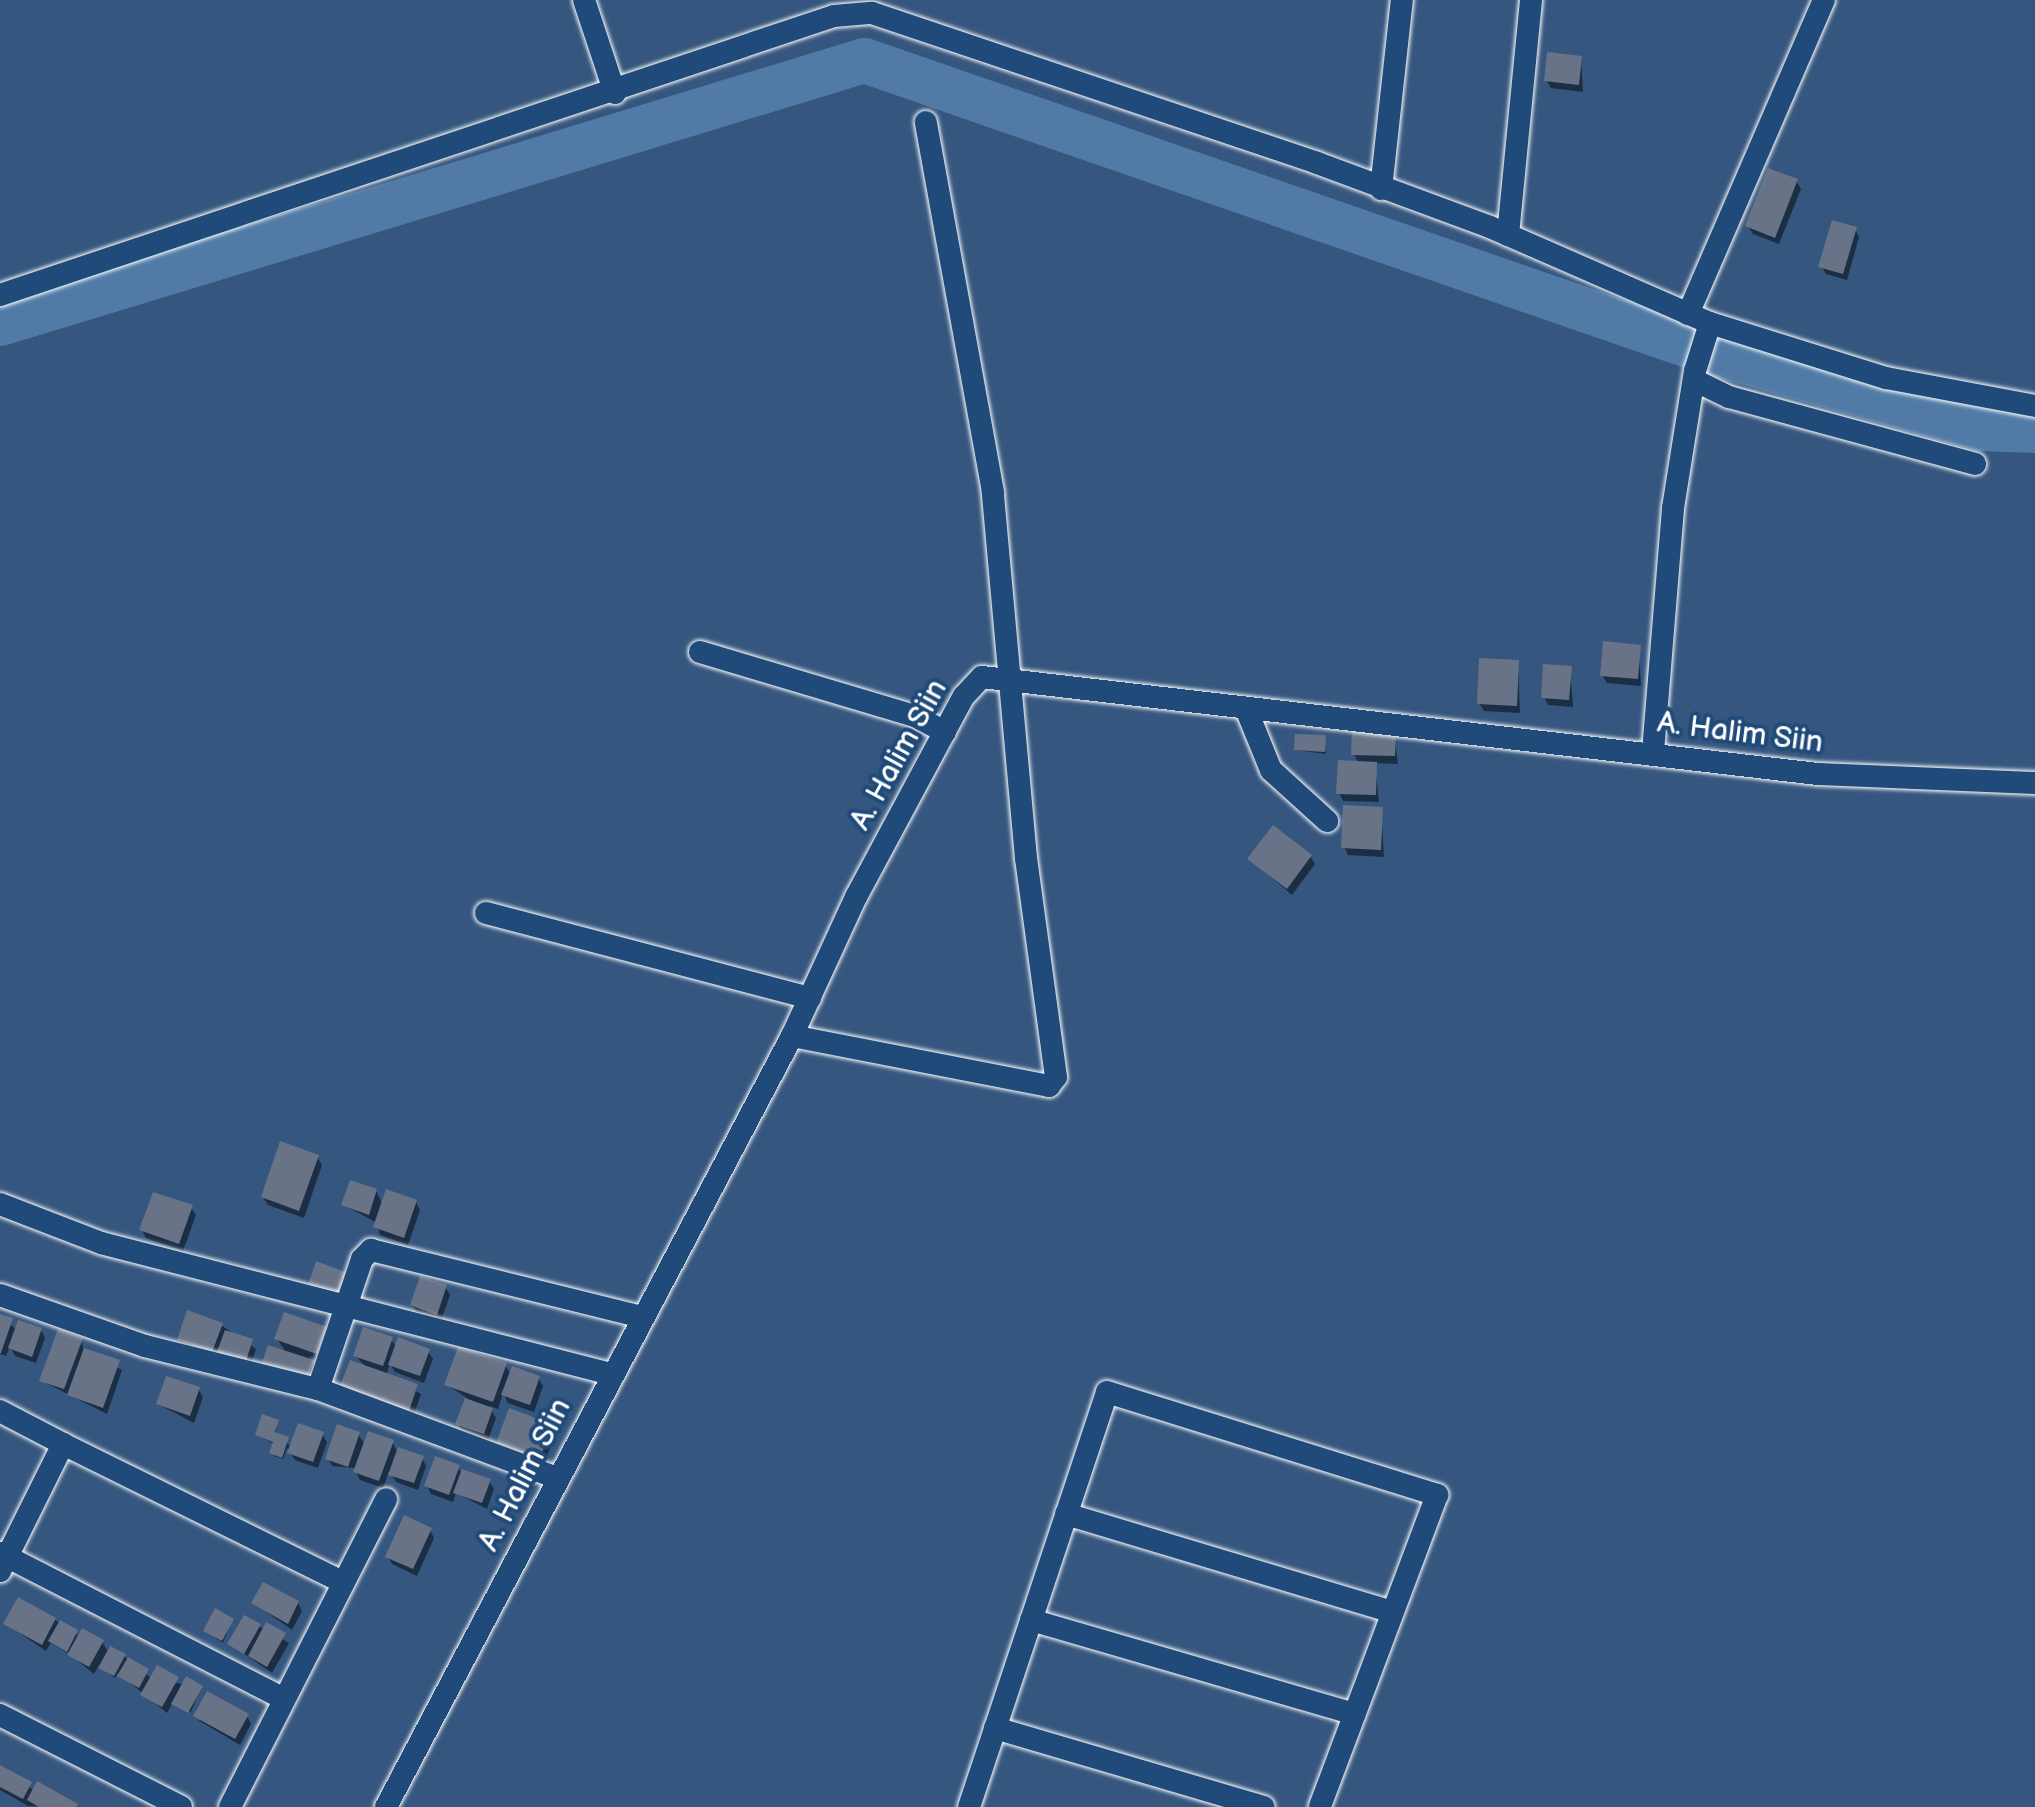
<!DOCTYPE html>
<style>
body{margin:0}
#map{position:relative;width:2035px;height:1807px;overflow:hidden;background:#35567e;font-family:"Balsamiq Sans",sans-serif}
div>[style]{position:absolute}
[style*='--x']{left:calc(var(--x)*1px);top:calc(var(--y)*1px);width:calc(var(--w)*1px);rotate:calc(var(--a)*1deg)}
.shadow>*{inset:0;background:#0007}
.river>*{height:45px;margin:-22.5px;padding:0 22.5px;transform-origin:22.5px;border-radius:22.5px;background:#517ba6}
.building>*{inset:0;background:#697388}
.roads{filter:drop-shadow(0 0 2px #fff) drop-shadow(0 0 2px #fff)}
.minor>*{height:22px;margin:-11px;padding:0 11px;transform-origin:11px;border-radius:11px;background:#1f4a7a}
span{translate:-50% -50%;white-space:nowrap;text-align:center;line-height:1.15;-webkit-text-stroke:8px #1f4a7a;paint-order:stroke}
.street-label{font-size:30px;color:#fff}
</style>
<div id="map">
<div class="shadow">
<i style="clip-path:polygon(1581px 58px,1583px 92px,1551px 88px,1546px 80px)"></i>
<i style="clip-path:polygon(1796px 181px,1801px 189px,1779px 244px,1753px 234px,1748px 226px)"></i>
<i style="clip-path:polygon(1855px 229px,1859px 237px,1847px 280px,1826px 274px,1821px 266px)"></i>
<i style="clip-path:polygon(1639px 648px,1641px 686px,1607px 683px,1602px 675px)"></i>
<i style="clip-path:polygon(1518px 663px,1520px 713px,1484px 711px,1479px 703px)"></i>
<i style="clip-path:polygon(1570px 668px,1573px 707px,1548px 705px,1544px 697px)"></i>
<i style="clip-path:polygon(1394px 733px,1398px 764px,1375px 763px,1379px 802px,1343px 801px,1339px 793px,1359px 764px,1354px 754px)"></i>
<i style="clip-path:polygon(1324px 737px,1326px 754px,1296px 750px)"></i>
<i style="clip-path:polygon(1381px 809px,1384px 857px,1348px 855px,1344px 847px)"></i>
<i style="clip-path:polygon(1310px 856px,1315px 864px,1292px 895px,1250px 859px)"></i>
<i style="clip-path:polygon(317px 1157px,322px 1165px,304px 1218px,268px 1205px,263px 1197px)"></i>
<i style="clip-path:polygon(376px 1191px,383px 1205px,416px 1202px,420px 1210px,408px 1245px,380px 1235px,377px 1223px,344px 1205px)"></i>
<i style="clip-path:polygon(191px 1208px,196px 1215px,183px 1251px,146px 1238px,142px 1230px)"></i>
<i style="clip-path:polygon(446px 1288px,450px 1295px,441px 1321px,417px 1313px,413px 1305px)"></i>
<i style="clip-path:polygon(0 1316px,17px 1330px,41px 1330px,45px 1338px,36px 1363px,15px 1356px,10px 1346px,6px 1356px,0 1354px)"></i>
<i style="clip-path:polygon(221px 1325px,256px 1349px,248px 1373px,184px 1348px,179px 1340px)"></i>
<i style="clip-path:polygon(325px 1329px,329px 1337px,321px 1361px,309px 1356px,317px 1370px,310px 1388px,277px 1339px)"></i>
<i style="clip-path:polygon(391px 1339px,397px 1348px,428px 1351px,433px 1359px,424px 1383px,395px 1372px,390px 1364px,386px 1375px,421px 1394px,412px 1420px,356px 1356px)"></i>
<i style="clip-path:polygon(81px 1340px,84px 1351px,122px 1370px,107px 1414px,42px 1381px)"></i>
<i style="clip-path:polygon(505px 1365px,511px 1375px,538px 1378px,543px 1386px,534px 1412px,508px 1403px,503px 1393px,498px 1409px,489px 1406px,496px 1418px,488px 1440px,463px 1432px,458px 1424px,467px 1398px,447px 1385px)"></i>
<i style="clip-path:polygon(198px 1389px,203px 1397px,194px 1423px,158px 1404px)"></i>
<i style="clip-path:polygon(277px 1422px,276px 1435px,292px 1447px,322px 1434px,327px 1442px,318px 1468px,295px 1460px,287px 1448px,283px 1459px,274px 1456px,275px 1444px,257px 1435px)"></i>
<i style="clip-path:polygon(551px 1426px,555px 1434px,544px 1465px,504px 1451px,499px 1443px)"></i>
<i style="clip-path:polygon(358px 1434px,365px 1445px,392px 1442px,399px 1454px,422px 1458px,426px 1466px,418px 1490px,396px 1482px,389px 1471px,383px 1488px,360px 1480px,354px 1468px,332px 1466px,328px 1458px)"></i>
<i style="clip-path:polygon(458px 1467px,462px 1475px,489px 1481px,494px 1489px,487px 1509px,456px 1493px,453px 1502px,431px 1494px,427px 1486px)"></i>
<i style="clip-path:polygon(430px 1530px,434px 1538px,417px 1576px,392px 1564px,388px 1557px)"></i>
<i style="clip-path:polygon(254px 1603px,298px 1603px,302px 1611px,292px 1630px)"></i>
<i style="clip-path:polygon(55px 1620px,80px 1637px,102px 1642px,109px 1653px,124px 1656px,152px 1679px,201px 1687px,191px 1712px,173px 1702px,167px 1713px,118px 1673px,115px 1678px,99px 1665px,94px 1674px,69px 1654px,51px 1643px,46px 1651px,6px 1624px)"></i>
<i style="clip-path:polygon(232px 1620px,223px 1643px,205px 1631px)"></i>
<i style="clip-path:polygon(259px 1626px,289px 1643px,272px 1673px,230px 1644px)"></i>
<i style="clip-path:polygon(247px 1716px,251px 1724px,240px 1745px,198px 1720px)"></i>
<i style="clip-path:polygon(0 1768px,35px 1791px,77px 1807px,28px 1806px,0 1790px)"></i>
</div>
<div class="river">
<i style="--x:0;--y:323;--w:903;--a:-16.93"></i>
<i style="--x:864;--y:60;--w:880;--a:19.09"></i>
<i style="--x:1696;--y:348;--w:295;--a:15.7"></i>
<i style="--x:1980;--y:428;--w:55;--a:2.1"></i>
</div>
<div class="building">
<i style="clip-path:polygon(1547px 52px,1582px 56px,1579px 85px,1544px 81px)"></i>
<i style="clip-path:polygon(1768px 168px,1798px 179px,1775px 238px,1745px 226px)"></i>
<i style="clip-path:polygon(1832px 220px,1857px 227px,1843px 274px,1818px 267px)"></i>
<i style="clip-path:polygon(1603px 641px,1641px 645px,1638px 679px,1600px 676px)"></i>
<i style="clip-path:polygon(1479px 658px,1519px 660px,1517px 706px,1477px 704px)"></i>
<i style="clip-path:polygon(1543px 664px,1572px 666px,1569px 700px,1541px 698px)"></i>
<i style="clip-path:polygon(1352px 729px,1396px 731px,1395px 756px,1351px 755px)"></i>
<i style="clip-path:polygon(1295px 734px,1326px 735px,1325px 752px,1294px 750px)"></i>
<i style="clip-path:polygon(1338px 760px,1377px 762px,1376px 795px,1336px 794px)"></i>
<i style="clip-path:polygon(1343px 805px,1383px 807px,1381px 850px,1341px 848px)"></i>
<i style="clip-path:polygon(1273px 825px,1312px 855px,1287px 889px,1247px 859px)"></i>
<i style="clip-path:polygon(280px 1141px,319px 1155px,299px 1211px,261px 1197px)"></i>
<i style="clip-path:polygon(350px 1180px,377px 1189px,369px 1215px,341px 1205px)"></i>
<i style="clip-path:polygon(386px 1189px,417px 1200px,404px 1238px,373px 1227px)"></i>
<i style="clip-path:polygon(153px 1192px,193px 1205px,179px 1244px,139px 1230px)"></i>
<i style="clip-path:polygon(316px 1261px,348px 1273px,339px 1296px,308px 1285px)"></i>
<i style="clip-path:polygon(420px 1276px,447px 1285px,437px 1315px,410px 1305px)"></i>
<i style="clip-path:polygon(187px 1310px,223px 1323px,212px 1352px,177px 1340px)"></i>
<i style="clip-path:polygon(284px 1312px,327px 1327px,317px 1354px,274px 1339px)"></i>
<i style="clip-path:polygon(0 1314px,13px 1318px,1px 1353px,0 1353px)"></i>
<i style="clip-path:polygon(18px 1320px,42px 1328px,32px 1357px,8px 1348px)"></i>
<i style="clip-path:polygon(363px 1327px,393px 1337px,383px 1366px,353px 1356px)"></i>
<i style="clip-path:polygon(58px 1329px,83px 1338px,64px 1389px,39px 1381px)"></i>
<i style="clip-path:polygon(225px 1330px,253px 1339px,244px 1367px,215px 1357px)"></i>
<i style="clip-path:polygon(398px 1337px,430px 1349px,420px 1376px,388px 1365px)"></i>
<i style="clip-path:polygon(268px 1345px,314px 1360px,306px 1381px,261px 1365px)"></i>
<i style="clip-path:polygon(458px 1347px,507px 1363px,493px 1402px,444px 1385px)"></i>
<i style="clip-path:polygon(84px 1348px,120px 1360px,103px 1408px,67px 1395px)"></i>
<i style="clip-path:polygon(350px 1360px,418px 1384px,408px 1414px,339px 1389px)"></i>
<i style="clip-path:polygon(512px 1366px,540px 1376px,530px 1405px,501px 1395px)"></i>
<i style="clip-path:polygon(166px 1376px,200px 1387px,190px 1416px,156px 1404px)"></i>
<i style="clip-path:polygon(465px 1398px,493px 1408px,484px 1434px,455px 1424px)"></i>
<i style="clip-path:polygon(509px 1408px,552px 1424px,540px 1459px,496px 1443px)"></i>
<i style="clip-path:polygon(262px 1414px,279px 1420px,275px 1432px,289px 1437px,282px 1458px,269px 1453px,273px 1442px,255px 1435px)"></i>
<i style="clip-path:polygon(298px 1423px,324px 1432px,313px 1462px,287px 1453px)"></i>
<i style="clip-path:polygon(337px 1424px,360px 1432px,348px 1467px,325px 1459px)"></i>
<i style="clip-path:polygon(368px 1431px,394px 1440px,379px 1481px,353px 1472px)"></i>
<i style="clip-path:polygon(398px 1447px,424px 1456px,414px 1483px,388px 1475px)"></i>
<i style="clip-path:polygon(435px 1456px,460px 1465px,449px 1495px,424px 1486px)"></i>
<i style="clip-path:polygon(462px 1469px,491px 1479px,482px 1503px,453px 1493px)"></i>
<i style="clip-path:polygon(404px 1515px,432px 1528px,413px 1569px,385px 1557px)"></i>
<i style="clip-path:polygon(263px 1582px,299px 1601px,288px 1624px,251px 1603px)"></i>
<i style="clip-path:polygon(18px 1597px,56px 1618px,42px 1645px,3px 1624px)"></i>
<i style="clip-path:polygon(215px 1608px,234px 1619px,222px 1641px,203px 1631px)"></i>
<i style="clip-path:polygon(244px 1615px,261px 1624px,244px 1654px,227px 1644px)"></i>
<i style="clip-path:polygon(60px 1620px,78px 1630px,67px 1652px,48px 1641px)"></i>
<i style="clip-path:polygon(266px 1622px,286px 1633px,267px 1667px,248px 1656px)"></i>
<i style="clip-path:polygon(82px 1628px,104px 1640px,89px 1667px,67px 1655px)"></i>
<i style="clip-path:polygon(110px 1646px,126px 1654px,114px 1676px,98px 1668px)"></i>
<i style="clip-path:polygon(128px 1657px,149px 1669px,139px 1688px,117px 1676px)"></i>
<i style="clip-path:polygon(157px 1665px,179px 1677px,162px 1707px,140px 1695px)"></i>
<i style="clip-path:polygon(186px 1676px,203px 1686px,188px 1713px,171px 1704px)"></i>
<i style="clip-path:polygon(207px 1691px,249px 1714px,235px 1739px,193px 1716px)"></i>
<i style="clip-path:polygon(0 1765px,32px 1782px,23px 1799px,0 1787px)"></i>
<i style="clip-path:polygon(37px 1781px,78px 1804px,76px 1807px,39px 1807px,27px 1800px)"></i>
</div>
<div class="roads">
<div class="minor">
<i style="--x:584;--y:0;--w:98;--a:71.6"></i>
<i style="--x:1381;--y:189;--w:190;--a:-83.7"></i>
<i style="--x:1508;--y:235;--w:236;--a:-84.4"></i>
<i style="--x:0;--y:295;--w:879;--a:-18.5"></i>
<i style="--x:834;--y:16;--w:38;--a:-5"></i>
<i style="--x:872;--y:13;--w:470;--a:18.6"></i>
<i style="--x:1317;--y:163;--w:184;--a:20.3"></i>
<i style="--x:1490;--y:227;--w:240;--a:23.6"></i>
<i style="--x:1710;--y:323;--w:184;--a:17.4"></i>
<i style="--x:1886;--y:378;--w:152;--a:10.6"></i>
<i style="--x:1688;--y:314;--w:342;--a:-66.6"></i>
<i style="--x:1694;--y:380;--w:39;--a:26"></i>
<i style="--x:1729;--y:397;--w:255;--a:15.2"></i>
<i style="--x:700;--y:652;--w:224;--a:16.6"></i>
<i style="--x:915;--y:716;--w:34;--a:28"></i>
<i style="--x:1247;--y:711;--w:64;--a:67.9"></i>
<i style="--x:1271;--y:770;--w:76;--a:42.3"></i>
<i style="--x:1653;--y:752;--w:245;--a:-85.3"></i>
<i style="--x:1673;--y:508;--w:139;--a:-80.9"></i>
<i style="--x:1695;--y:371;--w:50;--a:-72.6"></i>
<i style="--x:486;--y:913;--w:335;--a:14.7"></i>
<i style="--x:792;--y:1036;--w:262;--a:11"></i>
<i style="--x:1049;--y:1086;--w:11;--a:-52"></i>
<i style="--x:1056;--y:1077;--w:221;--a:-97.8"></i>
<i style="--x:1026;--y:858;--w:367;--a:-95.2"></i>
<i style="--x:993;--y:492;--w:376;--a:-100.3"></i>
<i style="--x:0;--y:1204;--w:108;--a:21.1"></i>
<i style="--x:101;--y:1243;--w:527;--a:14.41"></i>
<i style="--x:0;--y:1295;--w:154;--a:19.4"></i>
<i style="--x:145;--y:1346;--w:178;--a:14"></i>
<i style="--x:318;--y:1389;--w:255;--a:20.4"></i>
<i style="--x:318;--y:1389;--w:137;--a:-71.3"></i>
<i style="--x:362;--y:1259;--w:13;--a:-45"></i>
<i style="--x:371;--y:1250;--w:279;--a:13.9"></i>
<i style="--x:0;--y:1411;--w:71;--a:27.6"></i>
<i style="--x:1066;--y:1514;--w:340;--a:16.7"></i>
<i style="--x:0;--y:1553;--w:319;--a:27.2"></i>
<i style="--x:0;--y:1571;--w:142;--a:-63.6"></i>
<i style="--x:63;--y:1444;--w:313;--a:26.3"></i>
<i style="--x:1031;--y:1620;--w:337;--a:16.2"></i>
<i style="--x:0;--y:1715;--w:203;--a:26.9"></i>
<i style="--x:995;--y:1728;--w:280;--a:16.4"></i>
<i style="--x:230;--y:1807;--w:345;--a:-63.1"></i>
<i style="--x:386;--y:1807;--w:871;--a:-62.23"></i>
<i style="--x:792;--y:1036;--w:153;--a:-65.3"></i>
<i style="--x:856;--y:897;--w:228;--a:-61.8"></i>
<i style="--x:964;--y:696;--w:26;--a:-47"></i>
<i style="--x:982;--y:677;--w:842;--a:6.62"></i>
<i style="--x:1818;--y:774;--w:217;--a:2.4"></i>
<i style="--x:969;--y:1807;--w:437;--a:-71.6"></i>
<i style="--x:1107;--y:1392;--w:346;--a:17.3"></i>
<i style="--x:1437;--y:1495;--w:333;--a:110.6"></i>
</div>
</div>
<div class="street-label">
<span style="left:1740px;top:733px;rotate:7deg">A. Halim Siin</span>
<span style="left:899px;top:755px;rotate:-61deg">A. Halim Siin</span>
<span style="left:525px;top:1475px;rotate:-63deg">A. Halim Siin</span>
</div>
</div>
